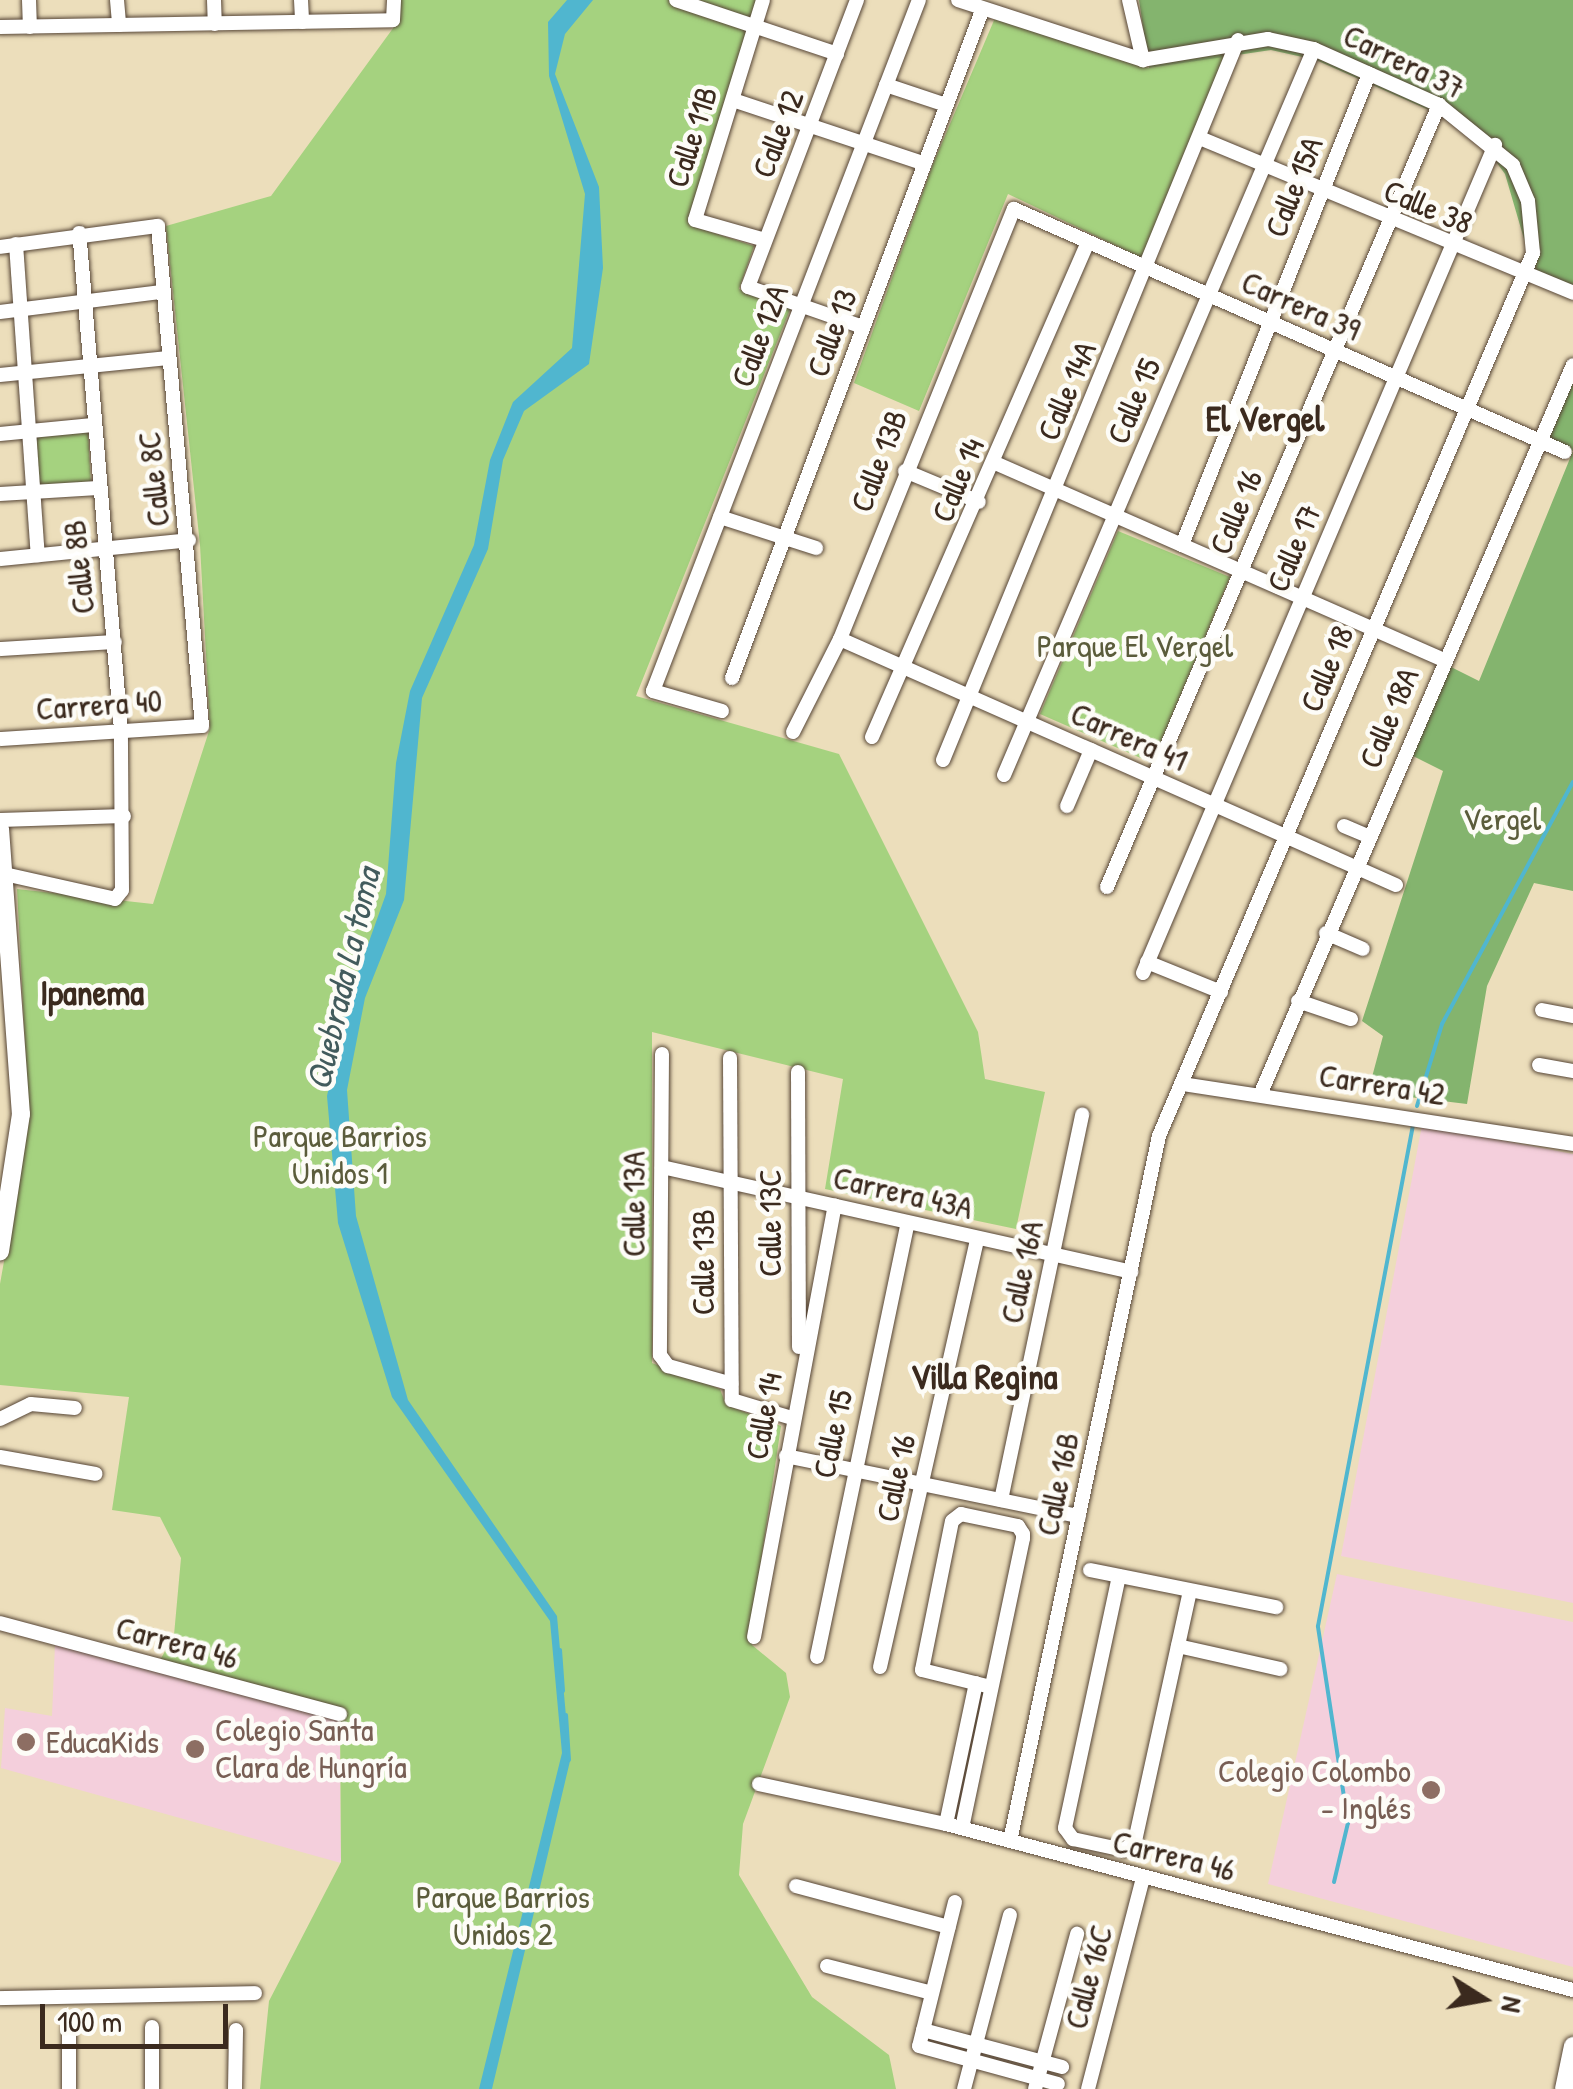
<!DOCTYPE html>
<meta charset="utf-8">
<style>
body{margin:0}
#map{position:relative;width:1573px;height:2089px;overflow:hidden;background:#ecdebb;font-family:"Patrick Hand",sans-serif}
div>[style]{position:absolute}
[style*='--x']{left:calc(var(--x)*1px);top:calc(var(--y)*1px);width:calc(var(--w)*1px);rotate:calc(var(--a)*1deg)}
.built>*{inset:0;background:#f4cfdc}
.green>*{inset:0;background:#a5d27f}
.forest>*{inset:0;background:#84b46e}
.water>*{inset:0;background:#50b6cf}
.stream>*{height:4px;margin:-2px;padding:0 2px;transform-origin:2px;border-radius:2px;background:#50b6cf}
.roads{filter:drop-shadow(0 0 2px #564536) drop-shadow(0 0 2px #564536)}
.minor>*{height:14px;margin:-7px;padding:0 7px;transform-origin:7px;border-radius:7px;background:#fff}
.major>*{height:18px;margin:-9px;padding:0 9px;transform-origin:9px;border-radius:9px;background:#fff}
.dots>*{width:28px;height:28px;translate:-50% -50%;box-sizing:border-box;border:5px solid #fdfcf7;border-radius:50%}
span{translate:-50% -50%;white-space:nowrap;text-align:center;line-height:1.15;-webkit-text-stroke:9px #fdfcf7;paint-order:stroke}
.street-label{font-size:32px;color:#3b2a1e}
.park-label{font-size:32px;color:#5b5c3b}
.education-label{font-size:32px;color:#785e54}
.left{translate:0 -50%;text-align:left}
.right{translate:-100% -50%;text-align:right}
.neighbourhood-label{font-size:35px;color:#3b2a1e;font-weight:700}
.water-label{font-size:35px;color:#425b5c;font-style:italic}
.north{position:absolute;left:1433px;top:1949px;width:100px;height:100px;-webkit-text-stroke:8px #fdfcf7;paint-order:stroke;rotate:101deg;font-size:28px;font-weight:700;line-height:40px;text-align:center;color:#3b2a1e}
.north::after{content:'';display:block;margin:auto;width:35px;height:45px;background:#3b2a1e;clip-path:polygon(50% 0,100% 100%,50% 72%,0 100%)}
.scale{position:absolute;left:40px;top:2004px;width:188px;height:45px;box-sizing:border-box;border:5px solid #3b2a1e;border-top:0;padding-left:12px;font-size:30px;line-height:35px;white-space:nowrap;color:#3b2a1e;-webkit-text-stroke:8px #fdfcf7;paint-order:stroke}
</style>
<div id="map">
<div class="built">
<i style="clip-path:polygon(1422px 1125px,1573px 1154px,1573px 1603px,1341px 1556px)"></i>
<i style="clip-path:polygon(1337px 1574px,1573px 1622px,1573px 1967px,1268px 1884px)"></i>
<i style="clip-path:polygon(55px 1644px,340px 1714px,341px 1863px,1px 1768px,5px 1708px,52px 1716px)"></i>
</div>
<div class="green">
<i style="clip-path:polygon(399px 0,757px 0,689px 225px,754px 246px,739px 289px,791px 307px,636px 696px,839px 754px,978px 1032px,985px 1079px,1045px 1092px,1016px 1229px,825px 1189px,843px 1079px,652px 1032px,652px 1363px,720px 1389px,726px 1405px,781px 1426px,750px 1635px,752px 1645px,786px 1673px,790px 1697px,743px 1824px,739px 1875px,812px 1997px,889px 2055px,896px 2089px,260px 2089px,269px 2001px,341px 1862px,340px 1714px,159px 1662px,174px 1635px,181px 1558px,160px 1517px,112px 1510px,129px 1397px,0 1385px,0 1284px,29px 1120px,17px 889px,153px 904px,210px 728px,200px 545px,166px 226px,271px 196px,399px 20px)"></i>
<i style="clip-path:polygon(995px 18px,1149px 68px,1231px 55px,1146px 260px,1008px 194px,919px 411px,854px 383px,933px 164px)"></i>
<i style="clip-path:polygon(88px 430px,91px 486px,34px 488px,32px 434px)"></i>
<i style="clip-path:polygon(1118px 531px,1230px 577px,1152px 763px,1040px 714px)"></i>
</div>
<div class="forest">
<i style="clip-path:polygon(1139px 0,1573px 0,1573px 289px,1534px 273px,1505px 174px,1489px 152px,1438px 114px,1316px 60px,1271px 50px,1149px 68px)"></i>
<i style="clip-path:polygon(1573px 373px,1573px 891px,1534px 883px,1487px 986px,1467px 1104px,1368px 1092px,1383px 1036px,1362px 1021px,1443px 771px,1411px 755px,1449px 666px,1479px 681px,1573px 451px,1545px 438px)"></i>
</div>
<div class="water">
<i style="clip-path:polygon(567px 0,593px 0,565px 34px,555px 74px,599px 187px,603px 268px,589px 364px,524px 411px,503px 460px,488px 549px,422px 698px,404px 900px,365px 998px,347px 1090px,356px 1216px,408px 1400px,557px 1616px,570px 1761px,492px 2089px,479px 2089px,562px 1753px,550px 1621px,392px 1397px,338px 1223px,327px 1096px,347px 1003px,386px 894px,396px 763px,410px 691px,474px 545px,490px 460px,513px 402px,572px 348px,585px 194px,549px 76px,548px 22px)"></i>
</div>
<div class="stream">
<i style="--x:1417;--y:1106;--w:86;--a:-73"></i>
<i style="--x:1442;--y:1024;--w:275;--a:-61.6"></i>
<i style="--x:560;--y:1650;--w:41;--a:85.8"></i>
<i style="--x:566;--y:1715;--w:45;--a:86.2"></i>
<i style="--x:1334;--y:1882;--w:61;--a:-76.7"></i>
<i style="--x:1348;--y:1823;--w:199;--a:-98.7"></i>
<i style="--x:1318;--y:1626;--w:510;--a:-79.26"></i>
</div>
<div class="roads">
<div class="minor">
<i style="--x:29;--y:0;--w:27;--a:88"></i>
<i style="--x:117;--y:0;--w:25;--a:85"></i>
<i style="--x:214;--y:0;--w:24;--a:88"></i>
<i style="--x:301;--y:0;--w:22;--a:87"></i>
<i style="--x:676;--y:0;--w:170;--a:18.5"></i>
<i style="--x:763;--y:0;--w:230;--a:107.2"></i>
<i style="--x:695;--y:220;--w:73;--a:15.9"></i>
<i style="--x:857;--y:0;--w:307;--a:110.8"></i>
<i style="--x:748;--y:287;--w:122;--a:19.2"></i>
<i style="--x:958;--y:0;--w:194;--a:18"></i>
<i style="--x:1129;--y:0;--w:62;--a:76.9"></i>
<i style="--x:0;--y:27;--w:393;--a:-1"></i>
<i style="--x:393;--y:20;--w:20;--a:-87"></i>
<i style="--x:886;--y:85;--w:63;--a:18.4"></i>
<i style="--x:733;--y:100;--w:202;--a:18.4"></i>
<i style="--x:1202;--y:139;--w:402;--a:22.5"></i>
<i style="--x:16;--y:244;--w:312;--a:86"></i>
<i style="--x:0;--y:247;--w:159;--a:-7.6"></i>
<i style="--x:158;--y:226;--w:502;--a:84.97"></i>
<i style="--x:202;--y:726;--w:202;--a:176.3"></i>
<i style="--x:0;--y:312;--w:161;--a:-7.1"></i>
<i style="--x:0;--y:375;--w:169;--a:-5.8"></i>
<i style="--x:0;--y:434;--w:93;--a:-5.5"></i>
<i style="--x:995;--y:463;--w:490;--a:23.7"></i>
<i style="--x:905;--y:471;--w:80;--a:22.7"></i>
<i style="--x:0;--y:494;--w:98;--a:-3.5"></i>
<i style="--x:720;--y:517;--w:101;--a:17.9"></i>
<i style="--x:1182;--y:545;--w:507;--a:-68.35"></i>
<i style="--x:0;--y:559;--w:190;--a:-5.7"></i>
<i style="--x:840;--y:639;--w:608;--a:23.87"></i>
<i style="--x:0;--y:649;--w:115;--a:-3.5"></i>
<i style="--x:732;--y:678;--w:715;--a:-69.46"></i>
<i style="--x:722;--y:711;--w:72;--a:-163.8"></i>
<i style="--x:653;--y:691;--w:740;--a:-68.95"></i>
<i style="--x:793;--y:732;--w:104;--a:-63.2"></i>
<i style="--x:840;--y:639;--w:464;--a:-68"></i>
<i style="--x:1014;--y:209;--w:602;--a:23.8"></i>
<i style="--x:872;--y:737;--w:540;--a:-66.43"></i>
<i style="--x:943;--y:760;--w:778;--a:-67.72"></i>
<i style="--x:1004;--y:775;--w:789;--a:-66.88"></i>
<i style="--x:1067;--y:806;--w:61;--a:-66.8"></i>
<i style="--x:0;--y:820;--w:124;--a:-1.8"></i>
<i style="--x:1344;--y:826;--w:26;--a:23"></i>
<i style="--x:0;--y:873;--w:118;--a:12.7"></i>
<i style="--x:115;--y:899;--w:11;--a:-52"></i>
<i style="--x:122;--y:890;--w:160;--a:-90.4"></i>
<i style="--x:121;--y:730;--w:499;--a:-94.8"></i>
<i style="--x:1107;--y:887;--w:850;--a:-67"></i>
<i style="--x:1326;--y:933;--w:40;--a:23.4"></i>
<i style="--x:1147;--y:962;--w:80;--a:22.1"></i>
<i style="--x:1143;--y:973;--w:900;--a:-66.97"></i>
<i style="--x:1298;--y:1001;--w:56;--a:18.8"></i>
<i style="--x:1542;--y:1010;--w:32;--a:11"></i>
<i style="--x:662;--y:1054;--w:301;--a:90.4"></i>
<i style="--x:660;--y:1355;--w:14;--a:54"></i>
<i style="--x:668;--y:1366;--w:66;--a:15.7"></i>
<i style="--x:730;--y:1058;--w:342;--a:89.7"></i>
<i style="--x:732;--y:1400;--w:63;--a:16.7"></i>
<i style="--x:1539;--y:1065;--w:35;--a:10"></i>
<i style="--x:798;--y:1072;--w:275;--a:89.8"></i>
<i style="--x:1182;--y:1084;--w:396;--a:8.7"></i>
<i style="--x:1260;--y:1095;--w:794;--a:-66.79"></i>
<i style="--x:662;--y:1167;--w:481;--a:12.6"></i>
<i style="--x:0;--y:1419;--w:34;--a:-26"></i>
<i style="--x:31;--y:1404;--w:44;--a:5.2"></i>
<i style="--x:786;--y:1456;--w:299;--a:11.6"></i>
<i style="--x:0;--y:1457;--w:97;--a:10"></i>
<i style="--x:1001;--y:1500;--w:394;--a:-78.1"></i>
<i style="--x:1090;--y:1570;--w:190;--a:11.3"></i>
<i style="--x:1119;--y:1576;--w:258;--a:102.1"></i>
<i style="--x:1065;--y:1828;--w:14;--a:54"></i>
<i style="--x:1073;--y:1839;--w:52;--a:12.2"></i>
<i style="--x:1124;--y:1850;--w:14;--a:-39"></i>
<i style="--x:1135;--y:1841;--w:256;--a:-77.6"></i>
<i style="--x:0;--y:1623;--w:352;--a:15"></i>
<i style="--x:754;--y:1637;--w:439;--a:-79.4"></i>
<i style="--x:1178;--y:1646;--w:105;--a:12.7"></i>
<i style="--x:817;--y:1657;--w:441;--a:-78.2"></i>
<i style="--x:880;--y:1667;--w:439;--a:-77.2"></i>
<i style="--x:759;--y:1784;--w:191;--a:12.1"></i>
<i style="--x:946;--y:1824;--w:649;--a:14.83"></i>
<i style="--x:946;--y:1824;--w:144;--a:-78"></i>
<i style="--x:962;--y:1828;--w:296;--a:-78.1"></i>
<i style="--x:1023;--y:1538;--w:4;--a:-90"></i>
<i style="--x:1023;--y:1534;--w:9;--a:-122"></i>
<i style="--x:1018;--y:1526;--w:58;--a:-168.1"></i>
<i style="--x:961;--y:1514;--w:11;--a:142"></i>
<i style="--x:952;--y:1521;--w:152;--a:101.4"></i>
<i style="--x:922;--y:1670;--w:71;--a:13.8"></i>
<i style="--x:1010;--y:1841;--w:721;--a:-78.07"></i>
<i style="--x:1159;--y:1136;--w:959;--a:-67.04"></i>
<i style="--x:1533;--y:253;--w:52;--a:-95.5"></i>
<i style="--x:1528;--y:201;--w:39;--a:-113"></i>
<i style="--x:1513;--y:165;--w:95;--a:-141"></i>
<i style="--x:1439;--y:105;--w:137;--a:-155.9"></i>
<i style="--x:1314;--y:49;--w:47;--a:-167.7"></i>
<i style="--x:1268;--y:39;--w:127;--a:170.5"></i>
<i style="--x:796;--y:1886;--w:158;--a:15"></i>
<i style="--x:955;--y:1902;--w:148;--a:104"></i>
<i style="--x:919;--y:2046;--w:144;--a:15.3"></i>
<i style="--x:827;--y:1966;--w:108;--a:14.4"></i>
<i style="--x:0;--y:1998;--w:255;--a:-1.1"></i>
<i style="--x:69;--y:2027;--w:62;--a:90"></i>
<i style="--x:923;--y:2030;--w:144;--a:14.9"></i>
<i style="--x:152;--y:2089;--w:62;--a:-90"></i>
<i style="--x:235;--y:2089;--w:59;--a:-89"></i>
<i style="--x:964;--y:2089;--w:180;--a:-75.2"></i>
<i style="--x:1035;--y:2089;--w:161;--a:-74.8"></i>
<i style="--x:1088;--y:2089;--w:218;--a:-75.4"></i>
</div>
<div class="major">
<i style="--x:0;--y:829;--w:286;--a:85.8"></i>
<i style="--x:21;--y:1114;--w:139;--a:98.7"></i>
<i style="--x:1564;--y:2089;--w:44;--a:-78.2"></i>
</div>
</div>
<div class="dots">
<i style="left:26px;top:1742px;background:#8d6e63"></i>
<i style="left:195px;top:1749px;background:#8d6e63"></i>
<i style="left:1431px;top:1790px;background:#8d6e63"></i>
</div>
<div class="street-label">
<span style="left:1404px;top:62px;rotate:26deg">Carrera 37</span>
<span style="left:778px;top:134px;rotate:-69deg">Calle 12</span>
<span style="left:692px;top:137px;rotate:-72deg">Calle 11B</span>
<span style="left:1294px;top:187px;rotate:-68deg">Calle 15A</span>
<span style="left:1428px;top:207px;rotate:23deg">Calle 38</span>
<span style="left:1301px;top:306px;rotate:24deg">Carrera 39</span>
<span style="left:832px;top:333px;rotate:-70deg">Calle 13</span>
<span style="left:760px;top:336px;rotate:-69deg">Calle 12A</span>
<span style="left:1067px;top:391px;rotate:-67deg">Calle 14A</span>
<span style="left:1134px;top:401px;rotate:-67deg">Calle 15</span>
<span style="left:879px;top:461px;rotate:-69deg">Calle 13B</span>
<span style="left:154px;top:479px;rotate:-96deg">Calle 8C</span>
<span style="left:958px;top:480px;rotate:-67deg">Calle 14</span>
<span style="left:1236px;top:512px;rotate:-67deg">Calle 16</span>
<span style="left:1294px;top:548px;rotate:-67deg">Calle 17</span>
<span style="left:79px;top:567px;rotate:-96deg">Calle 8B</span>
<span style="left:1327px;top:669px;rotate:-67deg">Calle 18</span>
<span style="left:99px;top:705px;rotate:-4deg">Carrera 40</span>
<span style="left:1389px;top:718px;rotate:-67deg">Calle 18A</span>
<span style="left:1129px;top:737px;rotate:24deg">Carrera 41</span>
<span style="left:1382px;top:1085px;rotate:9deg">Carrera 42</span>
<span style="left:903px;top:1193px;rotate:13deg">Carrera 43A</span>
<span style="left:634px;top:1204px;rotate:-90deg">Calle 13A</span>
<span style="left:770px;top:1223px;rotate:-90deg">Calle 13C</span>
<span style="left:703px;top:1262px;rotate:-90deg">Calle 13B</span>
<span style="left:1022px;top:1272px;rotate:-78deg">Calle 16A</span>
<span style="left:764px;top:1416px;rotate:-80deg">Calle 14</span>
<span style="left:833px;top:1434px;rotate:-78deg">Calle 15</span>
<span style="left:896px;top:1478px;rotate:-78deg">Calle 16</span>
<span style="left:1058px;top:1484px;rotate:-78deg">Calle 16B</span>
<span style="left:177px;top:1643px;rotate:15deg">Carrera 46</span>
<span style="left:1174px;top:1856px;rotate:14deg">Carrera 46</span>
<span style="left:1089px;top:1977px;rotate:-75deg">Calle 16C</span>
</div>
<div class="park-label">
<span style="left:1135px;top:646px">Parque El Vergel</span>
<span style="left:1502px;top:819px">Vergel</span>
<span style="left:340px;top:1155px">Parque Barrios<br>Unidos 1</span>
<span style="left:503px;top:1916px">Parque Barrios<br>Unidos 2</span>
</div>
<div class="education-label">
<span class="left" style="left:215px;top:1749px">Colegio Santa<br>Clara de Hungría</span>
<span class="left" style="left:46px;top:1742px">EducaKids</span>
<span class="right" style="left:1411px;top:1790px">Colegio Colombo<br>- Inglés</span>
</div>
<div class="neighbourhood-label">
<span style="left:1265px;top:419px">El Vergel</span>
<span style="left:92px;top:993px">Ipanema</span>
<span style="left:984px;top:1377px">Villa Regina</span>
</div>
<div class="water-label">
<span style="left:343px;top:979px;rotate:-77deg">Quebrada La toma</span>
</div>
<div class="north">N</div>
<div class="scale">100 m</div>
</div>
